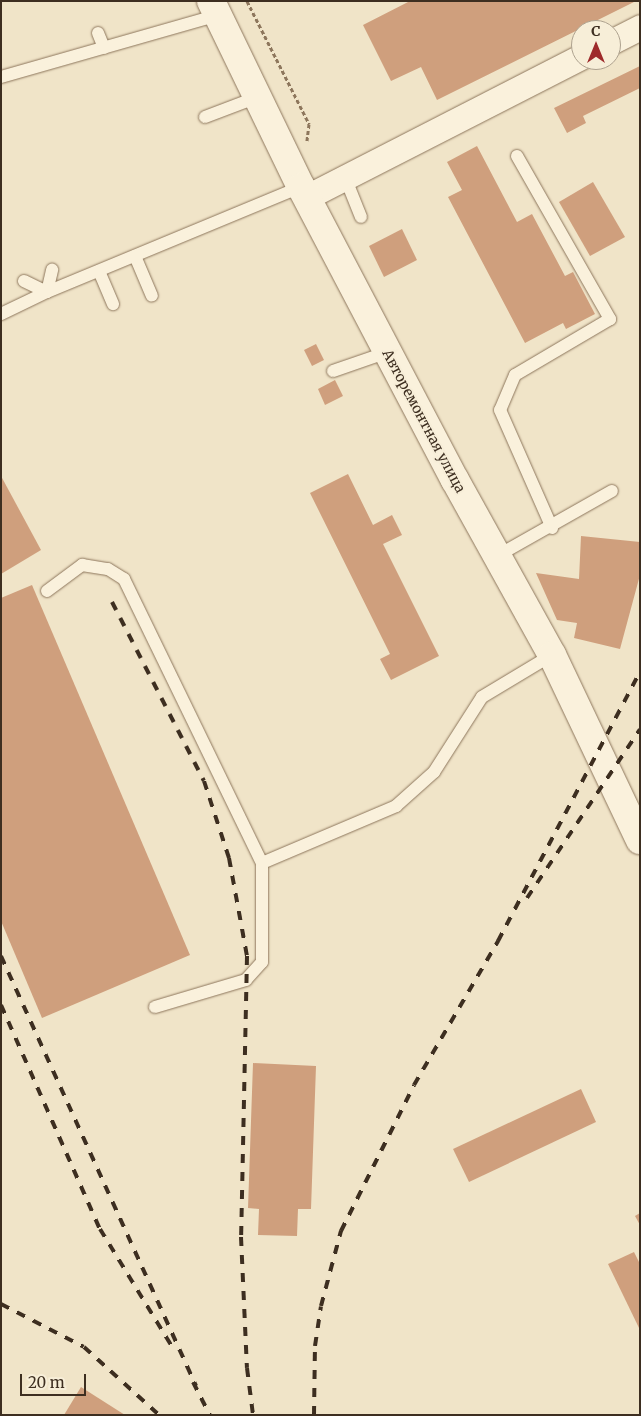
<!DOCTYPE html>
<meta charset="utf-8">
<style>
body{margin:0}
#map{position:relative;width:641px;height:1416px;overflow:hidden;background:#f0e4c8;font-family:Merriweather,serif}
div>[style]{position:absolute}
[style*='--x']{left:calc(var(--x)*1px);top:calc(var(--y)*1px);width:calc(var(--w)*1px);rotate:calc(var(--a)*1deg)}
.building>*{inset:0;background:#cf9f7d}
.path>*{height:3px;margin-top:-1.5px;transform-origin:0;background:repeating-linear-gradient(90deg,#8d765c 0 4px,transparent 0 6.5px)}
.roads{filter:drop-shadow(0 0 1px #8d765c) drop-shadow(0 0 1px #8d765c)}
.lane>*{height:12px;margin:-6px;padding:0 6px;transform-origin:6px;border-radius:6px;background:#faf1dc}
.street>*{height:25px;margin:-12.5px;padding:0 12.5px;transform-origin:12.5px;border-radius:12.5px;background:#faf1dc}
.secondary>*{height:28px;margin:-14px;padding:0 14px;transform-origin:14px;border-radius:14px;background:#faf1dc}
.rail>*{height:4px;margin-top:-2px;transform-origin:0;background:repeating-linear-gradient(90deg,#3d2e20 0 9px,transparent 0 18px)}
span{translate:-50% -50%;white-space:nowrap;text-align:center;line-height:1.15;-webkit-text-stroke:4px #f7eed8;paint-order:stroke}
.street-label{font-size:14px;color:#3d2e20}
.frame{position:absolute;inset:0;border:2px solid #3d2e20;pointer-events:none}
.north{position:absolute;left:571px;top:20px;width:50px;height:50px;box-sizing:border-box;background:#f7eed8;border:1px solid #ada18e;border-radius:50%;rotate:0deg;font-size:14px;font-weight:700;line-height:20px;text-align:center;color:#3d2e20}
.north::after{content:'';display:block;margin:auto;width:18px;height:22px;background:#9e2a2b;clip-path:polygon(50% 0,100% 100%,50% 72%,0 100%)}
.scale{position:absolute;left:20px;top:1374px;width:66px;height:22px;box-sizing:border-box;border:2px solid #3d2e20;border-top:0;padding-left:6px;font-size:15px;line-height:18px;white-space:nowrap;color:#3d2e20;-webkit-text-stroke:4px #f7eed8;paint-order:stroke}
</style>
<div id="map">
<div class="building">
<i style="clip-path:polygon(410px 1px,636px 1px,437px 100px,421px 67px,391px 81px,363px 25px)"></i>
<i style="clip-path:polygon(640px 66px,640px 88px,583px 116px,586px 123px,567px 133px,554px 108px)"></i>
<i style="clip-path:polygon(477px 146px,517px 222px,532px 214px,565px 276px,573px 272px,595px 314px,566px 329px,563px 323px,525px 343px,448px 197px,462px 190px,447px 162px)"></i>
<i style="clip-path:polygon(593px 182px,625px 237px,590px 256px,559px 202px)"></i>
<i style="clip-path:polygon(402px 229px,417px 260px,384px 277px,369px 246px)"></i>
<i style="clip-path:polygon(316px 344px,324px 360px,312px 366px,304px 350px)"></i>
<i style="clip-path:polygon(335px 380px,343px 396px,325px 405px,318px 389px)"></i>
<i style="clip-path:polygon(348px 474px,373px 525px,392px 515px,402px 535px,383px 544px,439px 656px,391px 680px,380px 659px,390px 654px,310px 493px)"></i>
<i style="clip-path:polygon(1px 476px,41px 550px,1px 574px)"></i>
<i style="clip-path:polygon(581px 536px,640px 542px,640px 575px,620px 649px,574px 638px,577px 623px,557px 620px,536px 573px,579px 579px)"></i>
<i style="clip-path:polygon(32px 585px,190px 955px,42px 1018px,1px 921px,1px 598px)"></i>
<i style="clip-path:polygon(253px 1063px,316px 1066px,311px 1209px,298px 1209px,297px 1236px,258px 1235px,259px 1209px,248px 1208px)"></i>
<i style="clip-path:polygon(581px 1089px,596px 1122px,469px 1182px,453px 1149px)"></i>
<i style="clip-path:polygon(640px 1213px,640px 1225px,635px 1216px)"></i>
<i style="clip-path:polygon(634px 1252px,640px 1264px,640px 1330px,608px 1264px)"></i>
<i style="clip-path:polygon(81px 1387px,125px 1415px,64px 1415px)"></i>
</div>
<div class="path">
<i style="--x:247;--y:1;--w:138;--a:63.2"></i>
<i style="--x:309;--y:124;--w:17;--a:97"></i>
</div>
<div class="roads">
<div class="lane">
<i style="--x:98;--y:33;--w:16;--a:68"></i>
<i style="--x:1;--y:77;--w:226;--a:-15.9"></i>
<i style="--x:205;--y:117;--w:57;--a:-20.7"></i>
<i style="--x:517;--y:156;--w:188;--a:60.3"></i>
<i style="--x:610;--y:319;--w:110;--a:149.5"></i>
<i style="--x:515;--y:375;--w:38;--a:113"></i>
<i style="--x:500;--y:410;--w:129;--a:66.2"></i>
<i style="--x:345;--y:177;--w:43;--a:68.2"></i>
<i style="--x:135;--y:256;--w:43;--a:67"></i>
<i style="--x:99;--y:271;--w:36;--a:67"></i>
<i style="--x:24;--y:281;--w:25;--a:26"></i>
<i style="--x:47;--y:292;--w:275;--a:-22.5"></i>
<i style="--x:1;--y:314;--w:51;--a:-25.6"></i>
<i style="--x:47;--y:292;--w:23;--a:-77"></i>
<i style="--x:333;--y:371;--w:58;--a:-19.1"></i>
<i style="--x:497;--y:556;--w:132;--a:-29.5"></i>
<i style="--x:47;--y:591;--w:44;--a:-36.6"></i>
<i style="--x:82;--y:565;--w:26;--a:9"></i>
<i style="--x:108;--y:569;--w:19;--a:32"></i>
<i style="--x:124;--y:579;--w:316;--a:64.1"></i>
<i style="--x:262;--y:863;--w:99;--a:90"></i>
<i style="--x:262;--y:962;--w:24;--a:132"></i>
<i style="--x:246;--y:980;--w:95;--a:163.5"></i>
<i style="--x:262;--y:863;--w:146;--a:-23"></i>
<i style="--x:396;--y:806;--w:51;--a:-41.8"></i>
<i style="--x:434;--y:772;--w:89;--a:-57.4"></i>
<i style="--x:482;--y:697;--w:82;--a:-31"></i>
</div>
<div class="street">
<i style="--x:611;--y:42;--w:33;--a:-27"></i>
<i style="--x:307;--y:197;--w:308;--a:-27.1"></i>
</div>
<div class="secondary">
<i style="--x:211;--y:1;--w:207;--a:64.2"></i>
<i style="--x:301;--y:187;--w:331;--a:62.3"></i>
<i style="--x:455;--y:480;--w:200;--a:61"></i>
<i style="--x:552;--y:655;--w:205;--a:64.6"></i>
</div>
</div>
<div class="rail">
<i style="--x:112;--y:602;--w:201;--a:62.8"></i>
<i style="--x:204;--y:781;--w:81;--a:72"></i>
<i style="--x:229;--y:858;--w:100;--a:79.6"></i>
<i style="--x:247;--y:956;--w:281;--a:91.2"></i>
<i style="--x:241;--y:1237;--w:131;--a:87.4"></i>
<i style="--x:247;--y:1368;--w:47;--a:82.7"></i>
<i style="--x:527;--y:898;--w:203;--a:-56.2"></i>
<i style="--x:1;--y:956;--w:472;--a:65.6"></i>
<i style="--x:1;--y:1005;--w:245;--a:66.2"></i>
<i style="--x:100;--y:1229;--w:136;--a:58.5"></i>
<i style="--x:1;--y:1304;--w:93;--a:27.4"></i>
<i style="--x:84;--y:1347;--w:101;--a:42.2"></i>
<i style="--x:193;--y:1382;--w:37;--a:63"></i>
<i style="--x:314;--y:1415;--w:69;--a:-89.2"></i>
<i style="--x:315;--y:1346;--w:40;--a:-81.5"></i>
<i style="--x:321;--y:1306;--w:78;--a:-75.1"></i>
<i style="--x:341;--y:1231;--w:163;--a:-63.4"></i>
<i style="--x:414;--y:1085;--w:167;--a:-59.7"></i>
<i style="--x:498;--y:941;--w:304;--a:-62.2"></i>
</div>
<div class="street-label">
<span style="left:424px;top:421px;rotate:62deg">Авторемонтная улица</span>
</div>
<div class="frame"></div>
<div class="north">С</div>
<div class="scale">20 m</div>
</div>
